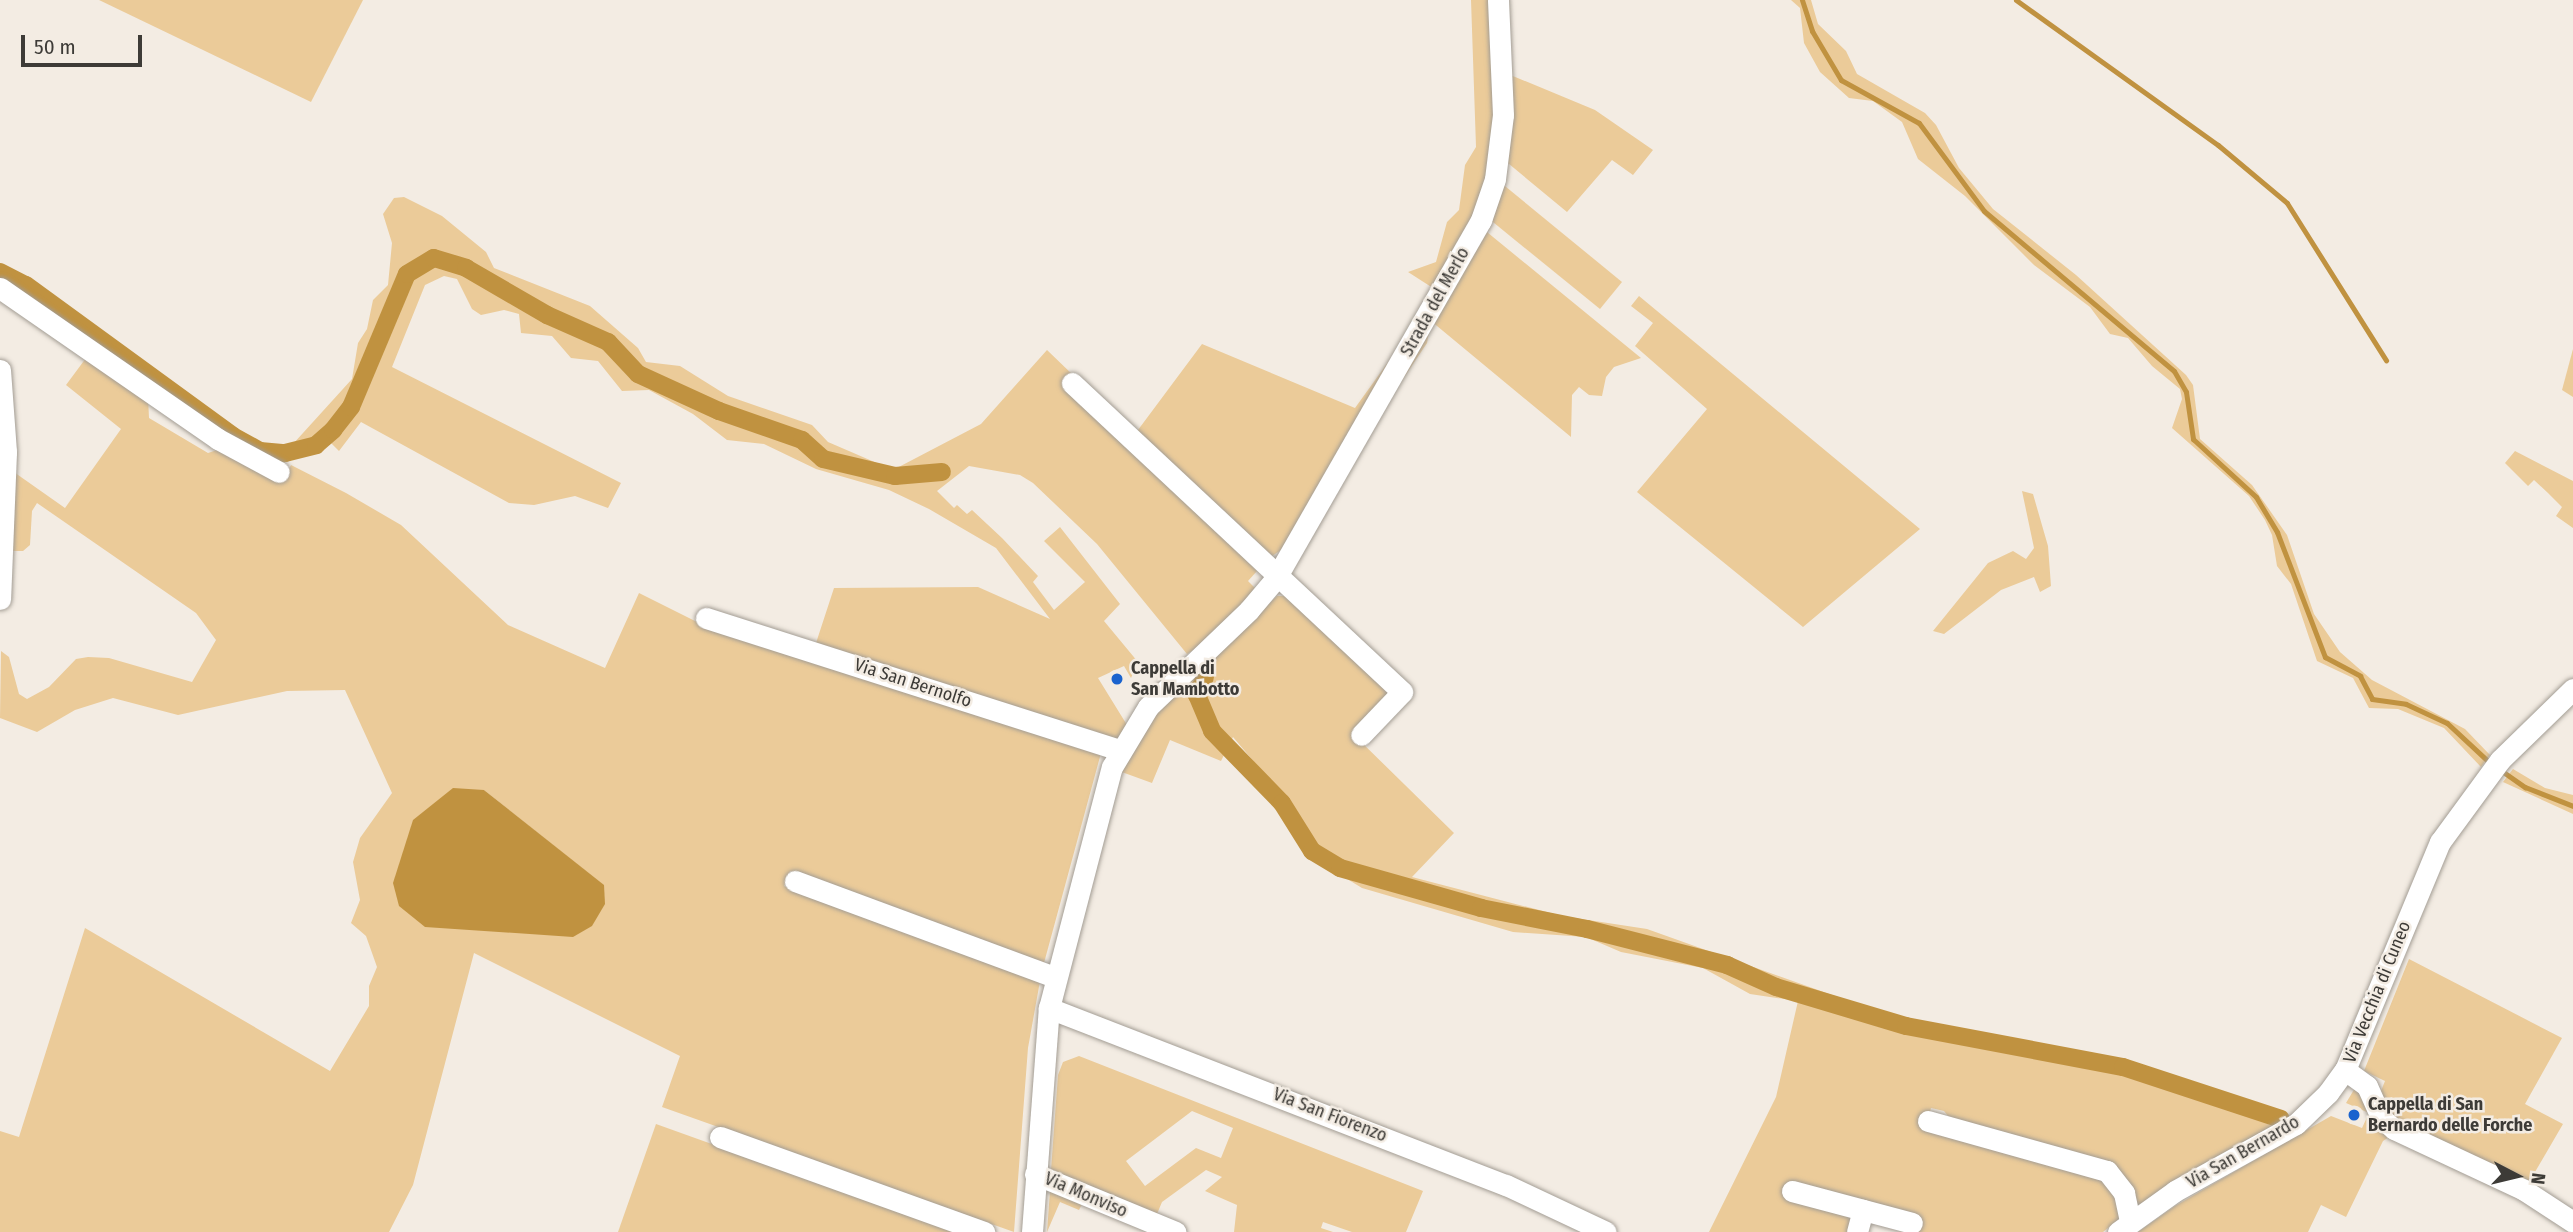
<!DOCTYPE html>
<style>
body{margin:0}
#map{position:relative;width:2573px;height:1232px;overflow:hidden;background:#f3ece3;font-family:"Fira Sans Condensed",sans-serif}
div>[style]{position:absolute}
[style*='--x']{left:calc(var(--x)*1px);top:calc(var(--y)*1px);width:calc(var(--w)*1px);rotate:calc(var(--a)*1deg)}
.green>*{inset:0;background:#ebcb99}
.water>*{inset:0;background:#c09240}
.stream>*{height:5px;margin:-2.5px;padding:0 2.5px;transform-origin:2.5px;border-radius:2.5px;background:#c09240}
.canal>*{height:18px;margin:-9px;padding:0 9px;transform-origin:9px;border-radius:9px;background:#c09240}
.roads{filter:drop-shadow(0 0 2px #a39d94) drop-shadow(0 0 2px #a39d94)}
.minor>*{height:21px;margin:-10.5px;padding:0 10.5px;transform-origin:10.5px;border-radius:10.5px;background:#fff}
.dots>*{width:19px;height:19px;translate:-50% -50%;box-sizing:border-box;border:4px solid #f3ece3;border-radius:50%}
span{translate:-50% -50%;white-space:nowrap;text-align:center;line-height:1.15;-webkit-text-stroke:5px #f3ece3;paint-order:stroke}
.street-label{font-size:18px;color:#3d3b37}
.poi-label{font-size:18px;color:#3d3b37;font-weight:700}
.left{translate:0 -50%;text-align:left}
.north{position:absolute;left:2482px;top:1141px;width:70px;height:70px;-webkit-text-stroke:5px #f3ece3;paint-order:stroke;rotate:97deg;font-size:19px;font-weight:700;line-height:28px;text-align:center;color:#3d3b37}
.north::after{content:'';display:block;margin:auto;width:24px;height:32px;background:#3d3b37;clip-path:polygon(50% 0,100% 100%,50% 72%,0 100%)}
.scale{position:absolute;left:21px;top:35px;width:121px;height:32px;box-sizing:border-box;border:4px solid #3d3b37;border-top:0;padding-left:9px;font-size:21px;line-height:24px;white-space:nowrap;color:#3d3b37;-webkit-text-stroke:5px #f3ece3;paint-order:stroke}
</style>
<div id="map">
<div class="green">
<i style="clip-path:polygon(99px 0,363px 0,311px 102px)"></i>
<i style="clip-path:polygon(1471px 0,1493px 0,1500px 82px,1487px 193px,1436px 290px,1408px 272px,1436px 262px,1447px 222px,1459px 210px,1465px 165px,1476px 147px)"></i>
<i style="clip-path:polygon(1791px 0,1811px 0,1818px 24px,1846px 51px,1857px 74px,1925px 113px,1936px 125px,1959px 168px,1993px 209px,2076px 275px,2186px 375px,2193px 385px,2200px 439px,2252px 485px,2287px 535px,2314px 614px,2340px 652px,2372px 680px,2465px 729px,2490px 755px,2481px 767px,2444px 728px,2398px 709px,2369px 708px,2353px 678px,2317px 661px,2291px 584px,2277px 566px,2272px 535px,2265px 520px,2249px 496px,2172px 428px,2182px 399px,2180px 389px,2152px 366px,2128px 338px,2110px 334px,2090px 307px,2034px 265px,1965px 196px,1918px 159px,1902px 122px,1873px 101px,1849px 98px,1820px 72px,1804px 43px,1800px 8px)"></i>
<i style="clip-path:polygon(1508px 74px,1595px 110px,1653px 150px,1633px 175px,1612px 160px,1567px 212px,1503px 159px)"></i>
<i style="clip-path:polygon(1500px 182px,1622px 282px,1600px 309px,1488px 218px)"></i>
<i style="clip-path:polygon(404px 197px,442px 216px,486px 252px,494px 268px,590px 306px,638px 348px,646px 362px,680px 366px,728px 396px,812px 425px,828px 442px,893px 470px,981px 424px,1047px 350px,1074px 376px,1066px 386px,1257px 571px,1248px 581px,1257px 590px,1203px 644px,1187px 654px,1097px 544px,1033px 483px,1020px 475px,969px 466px,937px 491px,954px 508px,957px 505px,967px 514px,972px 510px,1002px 538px,1038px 576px,1033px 582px,1054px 610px,1085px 582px,1044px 541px,1060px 527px,1120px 604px,1104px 621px,1138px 662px,1131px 678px,1124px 666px,1098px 678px,1127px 725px,1118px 740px,816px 643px,834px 588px,978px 587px,1050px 619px,996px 548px,929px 509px,889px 490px,816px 469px,764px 444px,727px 440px,693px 414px,649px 390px,622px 391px,598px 361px,571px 358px,552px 336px,521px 333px,519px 314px,504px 310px,481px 315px,472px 309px,457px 279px,444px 276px,425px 285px,392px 367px,621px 483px,608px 508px,575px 496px,534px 505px,509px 503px,361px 422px,339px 451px,327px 439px,307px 452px,293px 444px,352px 379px,358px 343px,367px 329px,373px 300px,388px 285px,392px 243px,383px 214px,394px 198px)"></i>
<i style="clip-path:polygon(1482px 228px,1641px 358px,1614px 367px,1606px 377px,1602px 396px,1589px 395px,1579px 387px,1572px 395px,1571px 437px,1431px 321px,1427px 343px,1375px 421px)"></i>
<i style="clip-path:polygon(1639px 296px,1920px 529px,1803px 627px,1637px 492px,1707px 409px,1635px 346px,1653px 323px,1631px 306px)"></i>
<i style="clip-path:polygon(1422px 315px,1281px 550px,1272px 556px,1135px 434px,1202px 344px,1355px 408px)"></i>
<i style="clip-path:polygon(2573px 349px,2573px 397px,2562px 390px)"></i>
<i style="clip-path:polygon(evenodd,89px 354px,148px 397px,149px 418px,208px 453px,223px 448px,282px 482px,291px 465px,346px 493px,401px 525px,508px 625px,605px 668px,639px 593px,701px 624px,1101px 753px,1044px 963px,790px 871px,784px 886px,1040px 981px,1028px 1048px,1014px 1232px,662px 1107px,680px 1056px,474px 953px,413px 1185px,389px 1232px,0 1232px,0 1131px,19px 1137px,85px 928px,330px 1071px,369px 1006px,369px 986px,377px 967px,366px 936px,351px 923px,360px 900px,353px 862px,360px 838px,392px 793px,345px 690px,287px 691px,178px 715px,113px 698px,75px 710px,37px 732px,0 718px,1px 651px,9px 657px,19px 694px,27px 699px,49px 687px,76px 659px,88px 657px,109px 658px,192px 682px,216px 640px,196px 613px,37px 503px,32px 511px,30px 545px,23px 551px,8px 551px,11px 470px,65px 508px,121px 429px,66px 385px,89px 354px,484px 790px,603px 885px,425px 927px,484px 790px)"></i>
<i style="clip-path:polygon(2515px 451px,2573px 481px,2573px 528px,2556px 516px,2562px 507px,2548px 493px,2534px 480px,2528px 486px,2505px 463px)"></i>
<i style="clip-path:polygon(2022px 491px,2033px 494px,2048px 546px,2051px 586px,2040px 592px,2034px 577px,2001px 590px,1944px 634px,1933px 631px,1988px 563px,2013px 551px,2026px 559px,2034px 548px)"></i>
<i style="clip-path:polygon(1277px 596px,1285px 596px,1395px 691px,1354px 735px,1454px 833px,1412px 877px,1562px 916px,1647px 929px,1908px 1022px,2128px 1063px,2292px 1117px,2133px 1209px,2126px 1182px,1953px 1122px,1944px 1111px,1931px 1108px,1926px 1127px,2104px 1177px,2123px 1216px,2103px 1232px,1919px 1232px,1922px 1219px,1789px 1184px,1853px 1216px,1849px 1232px,1709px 1232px,1776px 1097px,1798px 1001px,1750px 994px,1703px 968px,1621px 952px,1586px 937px,1513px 932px,1362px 888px,1339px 874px,1283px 796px,1233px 737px,1221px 761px,1170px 740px,1152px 783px,1119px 771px,1144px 723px)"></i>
<i style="clip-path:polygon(2513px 769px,2545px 788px,2573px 795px,2573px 814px,2503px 782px)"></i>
<i style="clip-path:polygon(2409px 959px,2562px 1038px,2525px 1104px,2563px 1124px,2528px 1184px,2394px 1123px,2379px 1096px,2385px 1081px,2364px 1071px)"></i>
<i style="clip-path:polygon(evenodd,1079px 1056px,1423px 1191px,1406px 1232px,1352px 1232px,1323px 1222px,1321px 1228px,1333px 1232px,1234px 1232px,1237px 1205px,1205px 1191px,1222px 1177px,1206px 1170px,1162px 1202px,1157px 1214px,1051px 1170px,1058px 1075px,1063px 1062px,1079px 1056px,1192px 1111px,1233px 1128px,1221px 1158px,1196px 1148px,1145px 1186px,1126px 1161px,1192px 1111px)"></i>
<i style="clip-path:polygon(2355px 1088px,2389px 1137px,2383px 1141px,2346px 1217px,2321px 1205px,2308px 1232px,2138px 1232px,2175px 1206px,2331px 1116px,2362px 1128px,2369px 1113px,2346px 1103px)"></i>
<i style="clip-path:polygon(656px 1124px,957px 1232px,618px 1232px)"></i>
<i style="clip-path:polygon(1050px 1191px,1082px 1204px,1079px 1210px,1060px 1202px,1047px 1232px)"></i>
</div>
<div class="water">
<i style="clip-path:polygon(453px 788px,484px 790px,604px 885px,605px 904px,592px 926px,573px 937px,425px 927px,399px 906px,393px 883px,413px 820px)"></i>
</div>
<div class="stream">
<i style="--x:1802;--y:0;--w:33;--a:72"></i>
<i style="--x:1812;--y:31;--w:57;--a:59.4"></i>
<i style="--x:1841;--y:80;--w:89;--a:28.9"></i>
<i style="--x:1919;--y:123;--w:109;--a:53.5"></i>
<i style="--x:1984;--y:211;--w:248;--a:40.1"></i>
<i style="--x:2174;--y:371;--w:24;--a:60"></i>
<i style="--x:2186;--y:392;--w:48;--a:81.5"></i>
<i style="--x:2193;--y:439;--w:86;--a:42.6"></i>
<i style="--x:2256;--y:497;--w:41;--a:59"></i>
<i style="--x:2277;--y:532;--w:134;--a:69"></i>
<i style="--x:2325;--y:657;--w:40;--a:28"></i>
<i style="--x:2360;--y:676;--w:26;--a:62"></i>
<i style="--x:2372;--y:699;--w:34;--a:8"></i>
<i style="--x:2406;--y:704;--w:45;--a:24.9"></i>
<i style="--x:2447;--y:723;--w:60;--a:43"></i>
<i style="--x:2016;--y:0;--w:249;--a:35.7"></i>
<i style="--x:2218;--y:145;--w:90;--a:40"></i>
<i style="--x:2287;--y:203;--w:186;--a:57.8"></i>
<i style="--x:2499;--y:769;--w:32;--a:35"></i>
<i style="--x:2525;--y:787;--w:52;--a:21.6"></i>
</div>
<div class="canal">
<i style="--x:0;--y:272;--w:29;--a:27"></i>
<i style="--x:26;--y:285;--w:256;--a:36.1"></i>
<i style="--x:233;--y:436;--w:31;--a:29"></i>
<i style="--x:260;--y:451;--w:25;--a:5"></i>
<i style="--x:285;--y:453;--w:32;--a:-14"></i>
<i style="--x:316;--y:445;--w:23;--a:-41"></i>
<i style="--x:333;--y:430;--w:29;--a:-52"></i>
<i style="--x:351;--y:407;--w:144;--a:-67.2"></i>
<i style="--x:407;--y:274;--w:31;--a:-31"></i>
<i style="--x:434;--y:258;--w:34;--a:17"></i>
<i style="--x:466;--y:268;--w:94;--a:30.1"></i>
<i style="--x:547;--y:315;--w:67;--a:23.9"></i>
<i style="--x:608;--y:342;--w:44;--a:46.8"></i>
<i style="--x:638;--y:374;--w:89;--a:24.6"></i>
<i style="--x:719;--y:411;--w:88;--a:19.3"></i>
<i style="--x:802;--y:440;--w:28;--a:42"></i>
<i style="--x:823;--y:459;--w:74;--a:13.3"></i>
<i style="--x:895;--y:476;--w:47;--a:-4.9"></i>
<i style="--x:1205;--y:677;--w:20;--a:114"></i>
<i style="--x:1197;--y:695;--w:39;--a:67"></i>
<i style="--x:1212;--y:731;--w:100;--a:45.8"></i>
<i style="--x:1282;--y:803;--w:57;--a:58"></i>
<i style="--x:1312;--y:851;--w:33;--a:31"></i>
<i style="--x:1340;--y:868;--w:147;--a:15.8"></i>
<i style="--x:1481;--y:908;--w:108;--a:11.2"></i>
<i style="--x:1587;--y:929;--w:145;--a:14.4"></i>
<i style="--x:1727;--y:965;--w:54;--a:24.2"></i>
<i style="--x:1776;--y:987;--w:136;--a:16.7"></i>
<i style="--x:1906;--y:1026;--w:221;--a:10.7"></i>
<i style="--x:2123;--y:1067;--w:166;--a:18.2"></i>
</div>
<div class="roads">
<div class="minor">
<i style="--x:0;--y:288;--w:265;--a:34.7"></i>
<i style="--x:218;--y:439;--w:69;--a:28.4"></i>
<i style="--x:0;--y:370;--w:82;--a:85.8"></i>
<i style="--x:6;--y:452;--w:147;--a:92.3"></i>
<i style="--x:1072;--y:383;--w:452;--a:43.1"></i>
<i style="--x:1402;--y:692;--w:59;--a:133.6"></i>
<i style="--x:706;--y:618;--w:435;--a:17.7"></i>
<i style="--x:795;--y:881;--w:277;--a:20.3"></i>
<i style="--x:1049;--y:1008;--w:490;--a:21.2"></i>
<i style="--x:1506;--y:1185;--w:110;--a:25.2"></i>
<i style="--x:2345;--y:1070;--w:27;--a:36"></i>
<i style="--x:2367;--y:1086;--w:35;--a:66"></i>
<i style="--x:2381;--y:1118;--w:17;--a:40"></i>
<i style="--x:2394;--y:1129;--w:144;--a:25.1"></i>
<i style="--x:2524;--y:1190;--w:59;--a:33.1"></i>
<i style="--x:1928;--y:1121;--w:186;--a:15.6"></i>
<i style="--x:2107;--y:1171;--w:28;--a:52"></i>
<i style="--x:2124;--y:1193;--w:30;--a:78"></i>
<i style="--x:720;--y:1137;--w:281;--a:19.8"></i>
<i style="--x:1035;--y:1174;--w:152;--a:22.4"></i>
<i style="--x:1792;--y:1191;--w:124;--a:14.9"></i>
<i style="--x:1032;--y:1232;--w:225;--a:-85.7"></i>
<i style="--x:1049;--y:1008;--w:249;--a:-75.4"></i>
<i style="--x:1112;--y:767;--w:70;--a:-59"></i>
<i style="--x:1148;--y:707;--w:140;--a:-43.8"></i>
<i style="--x:1249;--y:610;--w:42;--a:-49.8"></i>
<i style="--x:1276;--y:578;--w:413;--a:-60.2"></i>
<i style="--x:1481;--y:220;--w:43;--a:-71.1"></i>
<i style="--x:1495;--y:179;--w:64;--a:-82.9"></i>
<i style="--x:1503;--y:115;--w:115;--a:-92.5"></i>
<i style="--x:1857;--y:1232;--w:23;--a:-75"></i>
<i style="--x:2118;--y:1232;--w:70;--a:-35.7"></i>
<i style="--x:2175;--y:1191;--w:138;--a:-29"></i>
<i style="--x:2296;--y:1124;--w:45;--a:-44.1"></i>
<i style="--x:2328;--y:1093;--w:29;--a:-54"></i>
<i style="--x:2345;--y:1070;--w:247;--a:-67.4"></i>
<i style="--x:2440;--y:842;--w:102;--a:-53.8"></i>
<i style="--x:2500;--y:760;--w:102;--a:-44.2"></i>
</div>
</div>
<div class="dots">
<i style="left:1117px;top:679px;background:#1a63ce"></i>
<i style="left:2354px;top:1115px;background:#1a63ce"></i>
</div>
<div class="street-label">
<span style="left:1435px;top:302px;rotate:-61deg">Strada del Merlo</span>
<span style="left:913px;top:683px;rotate:18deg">Via San Bernolfo</span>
<span style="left:2377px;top:992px;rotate:-68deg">Via Vecchia di Cuneo</span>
<span style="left:1330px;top:1115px;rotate:21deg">Via San Fiorenzo</span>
<span style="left:2243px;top:1152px;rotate:-30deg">Via San Bernardo</span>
<span style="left:1086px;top:1195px;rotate:23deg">Via Monviso</span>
</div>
<div class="poi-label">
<span class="left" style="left:1131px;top:679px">Cappella di<br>San Mambotto</span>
<span class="left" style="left:2368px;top:1115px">Cappella di San<br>Bernardo delle Forche</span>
</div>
<div class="north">N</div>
<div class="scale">50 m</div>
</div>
